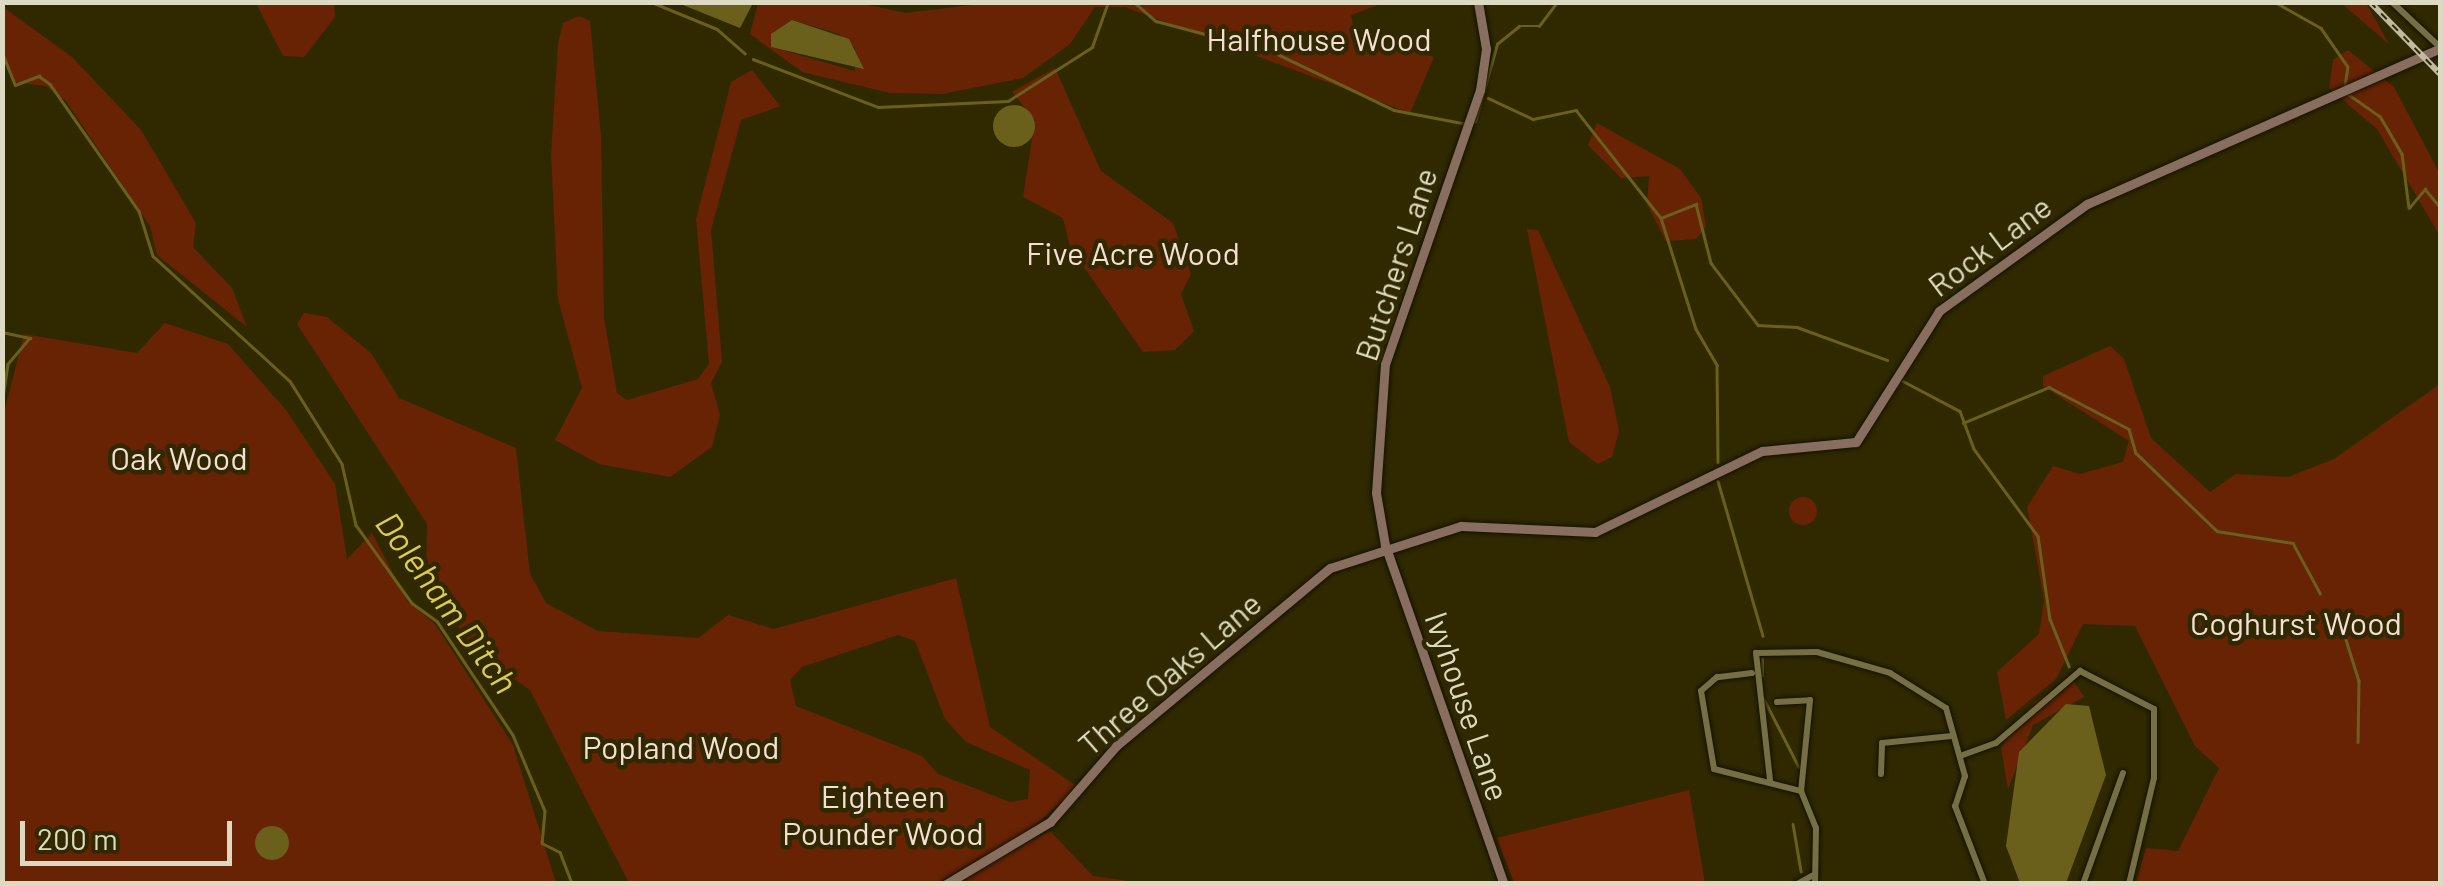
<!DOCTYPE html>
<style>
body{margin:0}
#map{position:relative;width:2443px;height:886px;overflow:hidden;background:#302900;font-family:Barlow,sans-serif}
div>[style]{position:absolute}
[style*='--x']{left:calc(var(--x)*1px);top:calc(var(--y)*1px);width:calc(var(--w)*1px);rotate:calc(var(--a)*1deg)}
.green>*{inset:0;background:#682305}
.round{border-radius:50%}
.water>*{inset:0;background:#6a601b}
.stream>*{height:2.5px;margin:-1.25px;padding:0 1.25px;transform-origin:1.25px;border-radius:1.25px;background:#6a601b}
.roads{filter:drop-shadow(0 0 2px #151201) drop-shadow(0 0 2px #151201)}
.street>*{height:6px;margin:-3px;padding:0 3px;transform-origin:3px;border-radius:3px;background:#766f46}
.secondary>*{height:9px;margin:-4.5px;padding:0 4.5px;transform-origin:4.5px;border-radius:4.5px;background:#886e5f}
.rail>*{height:6px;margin-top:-3px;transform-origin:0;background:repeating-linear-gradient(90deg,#302900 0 8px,#bebba1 0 16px);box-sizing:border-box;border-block:2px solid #bebba1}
span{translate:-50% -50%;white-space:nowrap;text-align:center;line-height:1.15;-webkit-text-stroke:9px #302900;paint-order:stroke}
.park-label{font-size:32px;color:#f5ded6}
.street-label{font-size:32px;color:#dddac3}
.water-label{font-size:35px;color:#ddcb53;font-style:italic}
.frame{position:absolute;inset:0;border:5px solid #dddac3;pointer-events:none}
.scale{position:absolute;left:20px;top:821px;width:212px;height:45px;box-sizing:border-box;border:5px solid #dddac3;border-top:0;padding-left:12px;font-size:30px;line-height:35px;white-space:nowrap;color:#dddac3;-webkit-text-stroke:8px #302900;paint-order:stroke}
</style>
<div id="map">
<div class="green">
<i style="clip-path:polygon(evenodd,996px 2px,1386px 2px,1351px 15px,1354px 30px,1434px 57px,1410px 113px,1125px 7px,1095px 7px,1070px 44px,1023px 78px,942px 94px,890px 93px,802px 72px,750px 34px,758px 3px,859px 3px,906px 13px,996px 2px,793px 20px,839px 34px,855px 48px,855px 71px,771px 47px,771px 34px,793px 20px)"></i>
<i style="clip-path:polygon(256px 3px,334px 3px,335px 17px,304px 57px,283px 56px)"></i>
<i style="clip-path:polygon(2341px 3px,2366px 3px,2389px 44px)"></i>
<i style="clip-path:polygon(3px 7px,72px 57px,141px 130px,196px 223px,193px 247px,232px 288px,247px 327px,157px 255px,150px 226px,66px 101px,46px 86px,13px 82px,3px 58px)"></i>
<i style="clip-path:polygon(579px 16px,590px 21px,601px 135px,604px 318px,617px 393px,627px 400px,698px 379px,709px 364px,696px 219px,731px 82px,752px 70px,780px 106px,741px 120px,711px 230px,722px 362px,711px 383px,720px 415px,712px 447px,670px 477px,599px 464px,555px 440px,582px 388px,558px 299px,551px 154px,558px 44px,563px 23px)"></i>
<i style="clip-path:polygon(2348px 50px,2394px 87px,2440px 174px,2440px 236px,2377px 129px,2329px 88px,2333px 60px)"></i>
<i style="clip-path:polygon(1055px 68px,1101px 171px,1173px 223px,1191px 274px,1181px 294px,1194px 331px,1175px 350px,1143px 352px,1070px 247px,1063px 218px,1023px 197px,1035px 120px,1012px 92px)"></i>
<i style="clip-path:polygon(1597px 123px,1680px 169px,1701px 198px,1706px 227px,1696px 239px,1666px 241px,1647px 204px,1649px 176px,1621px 178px,1588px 145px)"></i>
<i style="clip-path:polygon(1527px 229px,1538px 230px,1610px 387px,1619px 431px,1612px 457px,1598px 464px,1569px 442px)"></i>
<i style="clip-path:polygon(evenodd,304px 313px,327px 317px,371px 353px,399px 398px,516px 448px,530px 574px,546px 603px,598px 631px,698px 638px,728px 615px,774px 629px,956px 578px,990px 727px,1078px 787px,1031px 829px,937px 883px,629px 883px,530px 690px,477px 653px,426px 580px,427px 524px,297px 324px,304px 313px,898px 635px,915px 641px,945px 719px,966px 742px,1030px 770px,1028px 799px,1010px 802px,938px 774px,922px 756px,796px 706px,790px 680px,802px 667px,898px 635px)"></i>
<i style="clip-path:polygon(165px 323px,228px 344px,286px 410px,335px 484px,347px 559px,372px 533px,408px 602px,435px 624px,513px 745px,556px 883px,3px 884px,2px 421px,24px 334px,137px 353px)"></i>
<i style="clip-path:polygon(2110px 346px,2124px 359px,2151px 438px,2210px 492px,2236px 474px,2288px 477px,2334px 459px,2440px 384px,2440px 883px,2136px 883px,2146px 848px,2178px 851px,2219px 768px,2195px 746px,2135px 626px,2083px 624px,2056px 679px,2006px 720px,1997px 672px,2039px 634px,2044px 600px,2027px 507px,2053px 466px,2080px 474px,2123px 462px,2129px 441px,2043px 386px,2043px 376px)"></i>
<i class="round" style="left:1789px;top:497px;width:28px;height:28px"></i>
<i style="clip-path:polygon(2072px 679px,2084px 697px,2033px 725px,2008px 789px,2001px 747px,2035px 701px)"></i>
<i style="clip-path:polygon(1689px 790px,1705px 883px,1514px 883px,1497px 838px)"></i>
<i style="clip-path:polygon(1050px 831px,1093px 876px,1142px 883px,949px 884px)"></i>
</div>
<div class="water">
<i style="clip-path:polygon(678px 3px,753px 3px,740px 28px)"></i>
<i style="clip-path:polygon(792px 20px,849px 39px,864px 69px,771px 47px,771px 34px)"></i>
<i class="round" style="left:993px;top:105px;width:42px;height:42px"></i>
<i style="clip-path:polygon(2066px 704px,2089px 706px,2106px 775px,2066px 883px,2020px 883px,2006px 846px,2019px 752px)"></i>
<i class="round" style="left:255px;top:826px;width:34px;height:34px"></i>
</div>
<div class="stream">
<i style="--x:651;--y:2;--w:71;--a:22.2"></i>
<i style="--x:717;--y:29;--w:37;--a:41"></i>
<i style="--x:1134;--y:2;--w:29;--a:41"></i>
<i style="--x:1156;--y:21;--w:121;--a:14.8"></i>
<i style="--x:1273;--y:52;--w:134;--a:25.6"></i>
<i style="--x:1394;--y:110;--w:74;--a:10.9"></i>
<i style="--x:2275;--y:2;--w:53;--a:29.5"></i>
<i style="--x:2321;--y:28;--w:47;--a:55.3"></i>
<i style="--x:2348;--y:67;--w:20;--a:99"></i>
<i style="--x:2;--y:52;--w:35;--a:68"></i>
<i style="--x:15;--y:85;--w:26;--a:-21"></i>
<i style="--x:39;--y:76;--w:14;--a:36"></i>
<i style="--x:50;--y:84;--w:155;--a:55"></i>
<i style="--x:139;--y:211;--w:47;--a:72.7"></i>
<i style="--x:153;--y:256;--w:185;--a:42.4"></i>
<i style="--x:290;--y:381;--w:98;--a:57.9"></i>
<i style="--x:342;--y:464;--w:63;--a:77.1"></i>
<i style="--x:356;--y:525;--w:96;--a:54.3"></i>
<i style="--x:412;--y:603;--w:31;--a:36"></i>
<i style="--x:437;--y:621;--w:137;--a:56.3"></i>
<i style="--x:513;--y:735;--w:82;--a:67.2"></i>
<i style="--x:545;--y:811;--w:32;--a:95"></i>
<i style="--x:542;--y:843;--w:20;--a:27"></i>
<i style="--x:560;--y:852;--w:34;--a:69"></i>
<i style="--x:753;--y:59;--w:134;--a:21"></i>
<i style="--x:878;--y:107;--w:130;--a:-2.6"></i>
<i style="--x:1008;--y:101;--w:100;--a:-32.7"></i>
<i style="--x:1092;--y:47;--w:48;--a:-70.4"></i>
<i style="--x:2348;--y:94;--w:39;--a:35"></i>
<i style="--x:2380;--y:116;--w:44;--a:59.9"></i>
<i style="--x:2402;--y:154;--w:54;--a:82.6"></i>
<i style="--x:2409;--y:208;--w:25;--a:-50"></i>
<i style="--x:2425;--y:189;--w:23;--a:50"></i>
<i style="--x:1488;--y:98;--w:50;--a:25"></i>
<i style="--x:1533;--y:119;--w:44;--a:-11.8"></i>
<i style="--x:1576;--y:110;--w:137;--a:51.8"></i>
<i style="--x:1661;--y:218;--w:116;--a:72.5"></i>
<i style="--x:1696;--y:329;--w:42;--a:59.7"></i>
<i style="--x:1717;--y:365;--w:97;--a:89.4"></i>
<i style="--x:1475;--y:122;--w:81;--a:-74.2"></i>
<i style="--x:1497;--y:44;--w:28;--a:-39"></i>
<i style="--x:1519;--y:26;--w:20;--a:0"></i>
<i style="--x:1539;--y:26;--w:30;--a:-53"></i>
<i style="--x:1661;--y:218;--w:38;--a:-22"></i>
<i style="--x:1696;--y:204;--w:61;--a:75.7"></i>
<i style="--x:1711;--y:263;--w:78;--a:52.8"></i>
<i style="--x:1758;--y:325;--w:39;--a:3"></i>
<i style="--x:1797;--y:327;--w:96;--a:20.1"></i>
<i style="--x:2;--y:332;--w:29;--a:12"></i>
<i style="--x:30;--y:338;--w:34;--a:130"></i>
<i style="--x:8;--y:364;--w:40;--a:98.5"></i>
<i style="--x:1903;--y:381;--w:64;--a:27.8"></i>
<i style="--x:1960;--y:411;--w:40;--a:69.8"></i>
<i style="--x:1974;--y:449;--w:108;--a:53.7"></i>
<i style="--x:2038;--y:536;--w:84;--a:81.8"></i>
<i style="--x:2050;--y:619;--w:51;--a:68"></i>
<i style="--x:1963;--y:423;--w:93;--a:-22.7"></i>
<i style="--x:2049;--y:387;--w:90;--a:27.7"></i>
<i style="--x:2129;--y:429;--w:25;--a:74"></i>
<i style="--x:2136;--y:453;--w:112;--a:43.9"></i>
<i style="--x:2217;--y:531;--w:77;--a:9"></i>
<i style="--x:2293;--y:543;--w:57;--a:61.6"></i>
<i style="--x:1718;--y:481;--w:161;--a:73.8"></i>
<i style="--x:2338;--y:614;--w:70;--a:72.6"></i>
<i style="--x:2359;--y:681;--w:61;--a:90.9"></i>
<i style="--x:1762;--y:676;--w:17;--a:-90"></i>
<i style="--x:1764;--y:699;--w:76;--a:62.8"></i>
<i style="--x:1793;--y:824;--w:48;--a:80.3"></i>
</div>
<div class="roads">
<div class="street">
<i style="--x:2392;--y:2;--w:66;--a:43.2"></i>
<i style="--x:1752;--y:673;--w:35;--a:173"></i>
<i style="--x:1717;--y:677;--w:21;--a:139"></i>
<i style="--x:1701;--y:691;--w:79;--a:80.5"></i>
<i style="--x:1714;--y:769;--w:90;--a:14.2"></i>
<i style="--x:1801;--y:791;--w:40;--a:68"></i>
<i style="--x:1816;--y:828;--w:56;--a:91"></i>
<i style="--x:1777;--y:702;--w:33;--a:-3"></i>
<i style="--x:1810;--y:700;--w:91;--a:95.6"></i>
<i style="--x:1960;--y:756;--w:38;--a:-20"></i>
<i style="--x:1996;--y:743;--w:111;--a:-40.6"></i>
<i style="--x:2080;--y:671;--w:83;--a:27.2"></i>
<i style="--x:2154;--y:709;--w:69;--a:90"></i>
<i style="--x:2154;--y:778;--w:109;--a:103.3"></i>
<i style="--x:1881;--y:774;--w:31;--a:-88"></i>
<i style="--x:1882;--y:743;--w:70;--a:-5.7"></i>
<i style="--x:1770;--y:780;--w:128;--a:-96.3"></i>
<i style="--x:1756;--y:653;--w:61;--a:-0.9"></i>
<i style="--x:1817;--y:652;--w:76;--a:16"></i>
<i style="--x:1890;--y:673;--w:66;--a:32"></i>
<i style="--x:1946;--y:708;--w:71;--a:74.4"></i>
<i style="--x:1965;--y:776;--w:32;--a:108"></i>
<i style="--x:1955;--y:806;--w:84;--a:69"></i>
<i style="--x:1797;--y:884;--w:18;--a:-29"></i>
<i style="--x:2083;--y:884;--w:118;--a:-70.2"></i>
</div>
<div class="secondary">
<i style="--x:1478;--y:2;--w:48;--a:80.3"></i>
<i style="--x:1486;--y:49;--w:41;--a:98.3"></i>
<i style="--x:1480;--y:90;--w:290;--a:109.1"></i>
<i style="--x:1385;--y:364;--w:129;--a:94"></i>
<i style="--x:1376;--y:493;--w:53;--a:80.2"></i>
<i style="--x:1385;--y:545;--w:359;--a:70.7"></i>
<i style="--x:946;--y:884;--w:121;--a:-30.8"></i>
<i style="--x:1050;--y:822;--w:101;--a:-49"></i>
<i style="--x:1116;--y:746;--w:278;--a:-39.8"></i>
<i style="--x:1330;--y:568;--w:138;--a:-17.8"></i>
<i style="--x:1461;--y:526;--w:134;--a:2.6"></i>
<i style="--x:1595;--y:532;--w:186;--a:-25.9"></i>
<i style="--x:1762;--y:451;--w:94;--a:-5.5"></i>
<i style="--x:1856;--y:442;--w:155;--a:-57.6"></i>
<i style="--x:1939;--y:311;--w:183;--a:-35.9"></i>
<i style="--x:2087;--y:204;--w:386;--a:-23.8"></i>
</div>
</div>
<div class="rail">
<i style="--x:2370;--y:2;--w:100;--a:45.8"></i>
</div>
<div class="park-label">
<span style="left:1319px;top:38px">Halfhouse Wood</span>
<span style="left:1133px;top:252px">Five Acre Wood</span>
<span style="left:179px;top:457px">Oak Wood</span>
<span style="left:2296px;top:622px">Coghurst Wood</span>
<span style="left:681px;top:746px">Popland Wood</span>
<span style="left:883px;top:814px">Eighteen<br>Pounder Wood</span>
</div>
<div class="street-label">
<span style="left:1989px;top:245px;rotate:-37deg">Rock Lane</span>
<span style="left:1395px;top:264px;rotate:-72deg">Butchers Lane</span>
<span style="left:1169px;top:673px;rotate:-41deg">Three Oaks Lane</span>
<span style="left:1468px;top:706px;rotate:71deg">Ivyhouse Lane</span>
</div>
<div class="water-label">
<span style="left:448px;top:602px;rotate:54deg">Doleham Ditch</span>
</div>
<div class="frame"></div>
<div class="scale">200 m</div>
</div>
